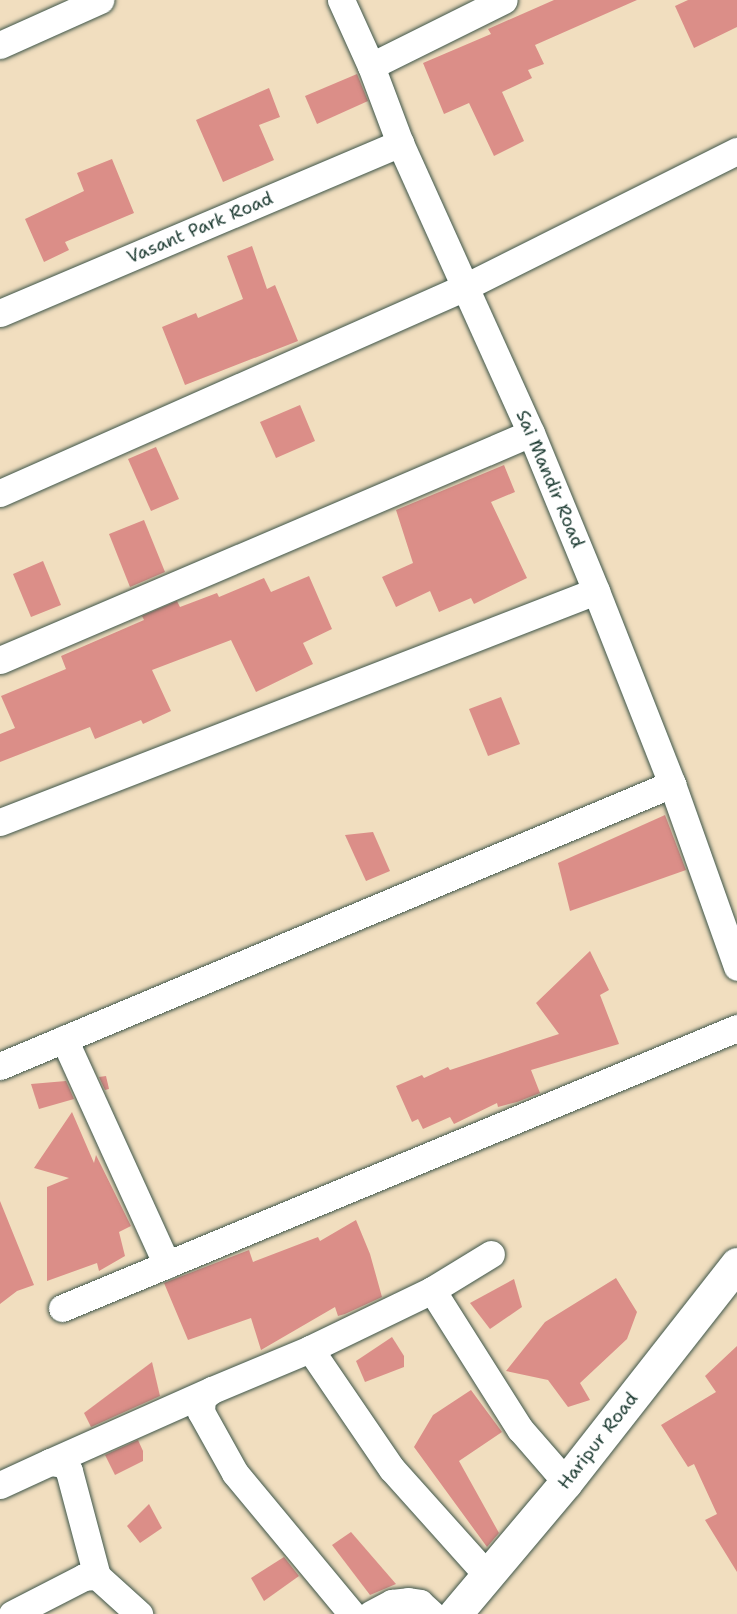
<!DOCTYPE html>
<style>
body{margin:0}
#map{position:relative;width:737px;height:1614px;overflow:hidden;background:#f1debf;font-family:"Shantell Sans",sans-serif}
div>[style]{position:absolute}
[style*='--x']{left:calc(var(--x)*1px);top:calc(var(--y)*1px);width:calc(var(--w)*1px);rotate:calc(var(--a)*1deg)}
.building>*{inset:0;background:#db8e88}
.roads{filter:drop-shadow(0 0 2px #3e5549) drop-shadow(0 0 2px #3e5549)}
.minor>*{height:27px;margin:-13.5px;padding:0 13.5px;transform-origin:13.5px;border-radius:13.5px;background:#fff}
.tertiary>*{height:33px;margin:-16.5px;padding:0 16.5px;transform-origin:16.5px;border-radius:16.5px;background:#fff}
span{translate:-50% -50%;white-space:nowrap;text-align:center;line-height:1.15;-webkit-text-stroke:4.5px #fff;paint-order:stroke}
.street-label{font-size:18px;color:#1f3d34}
</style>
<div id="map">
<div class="building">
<i style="clip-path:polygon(554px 0,637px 0,535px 45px,544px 64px,528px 70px,532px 78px,502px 92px,524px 141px,494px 156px,469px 103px,444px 114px,423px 63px,491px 34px,488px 29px)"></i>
<i style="clip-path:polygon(688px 0,737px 0,737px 27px,694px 48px,675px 6px)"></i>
<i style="clip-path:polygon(357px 74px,368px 101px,317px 124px,305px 96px)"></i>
<i style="clip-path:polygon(269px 88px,280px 117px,259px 125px,274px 160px,223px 182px,196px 120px)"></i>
<i style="clip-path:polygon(112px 159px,134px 213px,65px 242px,69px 250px,44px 262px,25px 219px,84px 191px,77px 173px)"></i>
<i style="clip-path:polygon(252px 246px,267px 289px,275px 285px,298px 341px,185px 385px,162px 327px,196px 313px,198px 318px,243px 299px,227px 256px)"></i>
<i style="clip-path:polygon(300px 405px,315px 441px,276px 458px,260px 422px)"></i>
<i style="clip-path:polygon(156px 447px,179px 499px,151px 511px,128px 459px)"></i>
<i style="clip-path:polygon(504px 465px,515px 492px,491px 502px,527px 578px,474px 604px,471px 598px,439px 612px,430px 591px,396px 607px,382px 577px,413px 563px,396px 510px)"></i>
<i style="clip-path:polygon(144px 520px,165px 572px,130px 587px,109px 534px)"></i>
<i style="clip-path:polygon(43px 561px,61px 605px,31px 617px,13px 574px)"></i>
<i style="clip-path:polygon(309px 576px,332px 629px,303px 643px,313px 664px,256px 692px,231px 640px,152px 670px,171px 711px,143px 724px,141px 720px,95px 739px,90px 727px,0 762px,0 734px,15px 728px,1px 696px,66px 669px,61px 656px,144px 620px,142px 616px,177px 601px,180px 607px,217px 593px,219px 597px,264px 578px,271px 592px)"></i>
<i style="clip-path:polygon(501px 697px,520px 744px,488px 756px,469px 709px)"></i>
<i style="clip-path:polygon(665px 815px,686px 870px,570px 911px,558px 863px)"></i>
<i style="clip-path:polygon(373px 832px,390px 871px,366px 881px,345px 835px)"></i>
<i style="clip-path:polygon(590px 951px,609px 990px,600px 995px,619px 1044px,531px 1070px,540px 1093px,517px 1102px,498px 1107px,497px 1103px,454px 1124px,450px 1117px,423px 1129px,418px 1119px,412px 1122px,396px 1086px,422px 1075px,424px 1078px,448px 1067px,450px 1070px,559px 1034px,536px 1003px)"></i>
<i style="clip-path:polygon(106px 1076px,109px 1089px,105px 1090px,99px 1077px)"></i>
<i style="clip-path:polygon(66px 1081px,74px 1099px,39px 1109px,31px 1084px)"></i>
<i style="clip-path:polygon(72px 1112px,94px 1163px,96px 1155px,131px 1226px,119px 1232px,125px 1256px,99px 1271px,97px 1263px,47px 1281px,47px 1187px,69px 1178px,34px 1168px)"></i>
<i style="clip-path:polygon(0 1201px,34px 1285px,17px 1291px,0 1304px)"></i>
<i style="clip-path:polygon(356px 1220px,370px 1254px,382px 1297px,345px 1314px,338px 1316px,335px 1307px,261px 1350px,251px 1318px,188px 1340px,164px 1283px,249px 1250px,253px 1262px,318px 1237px,320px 1241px)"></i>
<i style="clip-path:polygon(616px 1278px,637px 1312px,627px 1339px,580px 1383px,590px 1400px,568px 1407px,548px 1380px,506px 1371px,545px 1322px)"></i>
<i style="clip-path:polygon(514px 1279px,522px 1307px,490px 1329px,470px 1303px)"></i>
<i style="clip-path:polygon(392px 1337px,404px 1356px,404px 1367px,365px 1382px,356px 1361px)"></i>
<i style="clip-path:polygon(737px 1346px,737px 1572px,705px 1520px,717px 1514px,694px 1464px,688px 1467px,661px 1425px,716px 1392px,705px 1376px)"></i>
<i style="clip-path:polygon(152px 1362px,160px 1396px,91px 1427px,84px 1413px)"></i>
<i style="clip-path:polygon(471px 1390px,502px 1432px,459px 1461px,499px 1533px,487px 1547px,414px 1447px,433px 1415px)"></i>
<i style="clip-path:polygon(138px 1440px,143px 1451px,143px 1461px,115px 1475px,105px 1455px)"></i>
<i style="clip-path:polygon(149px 1504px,162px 1528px,140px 1543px,127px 1526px)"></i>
<i style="clip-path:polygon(351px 1532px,396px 1584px,370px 1595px,332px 1545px)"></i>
<i style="clip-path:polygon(284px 1557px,299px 1576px,264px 1601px,251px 1578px)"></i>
</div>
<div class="roads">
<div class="minor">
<i style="--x:341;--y:0;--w:72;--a:65.6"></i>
<i style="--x:371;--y:66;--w:82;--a:69.4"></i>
<i style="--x:400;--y:143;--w:318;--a:65.7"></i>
<i style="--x:531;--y:433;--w:171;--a:67.6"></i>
<i style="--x:596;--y:591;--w:207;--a:68.5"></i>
<i style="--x:672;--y:784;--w:194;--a:70.4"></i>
<i style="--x:0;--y:45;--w:110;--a:-24.2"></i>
<i style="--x:371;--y:66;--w:148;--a:-26.4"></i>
<i style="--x:0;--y:313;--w:435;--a:-23"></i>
<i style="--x:0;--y:493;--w:509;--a:-23.89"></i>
<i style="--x:465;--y:287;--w:304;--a:-26.6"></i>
<i style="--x:0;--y:660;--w:577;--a:-23.15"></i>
<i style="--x:0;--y:822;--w:639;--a:-21.19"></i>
<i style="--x:64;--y:1039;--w:248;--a:65.5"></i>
<i style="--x:0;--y:1066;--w:729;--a:-22.77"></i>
<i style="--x:432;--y:1290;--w:165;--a:57.7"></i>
<i style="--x:520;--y:1429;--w:70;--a:49"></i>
<i style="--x:62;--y:1308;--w:731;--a:-22.53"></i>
<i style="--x:310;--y:1349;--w:145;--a:55.7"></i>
<i style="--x:392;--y:1469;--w:145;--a:48.1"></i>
<i style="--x:50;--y:1462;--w:177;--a:-24"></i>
<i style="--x:0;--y:1485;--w:55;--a:-24.7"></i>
<i style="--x:50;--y:1462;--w:13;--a:9"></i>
<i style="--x:63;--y:1464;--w:9;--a:49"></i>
<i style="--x:69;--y:1471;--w:109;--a:75.1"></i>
<i style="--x:97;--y:1576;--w:13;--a:176"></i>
<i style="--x:84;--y:1577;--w:81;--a:152.8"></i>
<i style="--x:97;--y:1576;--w:57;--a:42.1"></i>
<i style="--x:352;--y:1614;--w:183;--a:-129.7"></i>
<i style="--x:235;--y:1473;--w:70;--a:-119.1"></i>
<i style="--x:201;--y:1412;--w:14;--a:-86"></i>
<i style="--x:202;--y:1398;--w:13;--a:-39"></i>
<i style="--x:212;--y:1390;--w:106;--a:-22.7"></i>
<i style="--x:310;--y:1349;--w:136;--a:-25.8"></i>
<i style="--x:432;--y:1290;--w:69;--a:-31.4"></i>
<i style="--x:371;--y:1614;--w:24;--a:-28"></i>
<i style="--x:392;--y:1603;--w:16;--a:-7"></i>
<i style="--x:408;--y:1601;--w:12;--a:9"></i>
<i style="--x:420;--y:1603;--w:16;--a:43"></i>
</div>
<div class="tertiary">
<i style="--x:455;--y:1614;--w:172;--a:-49.9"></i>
<i style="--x:566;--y:1482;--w:277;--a:-51.9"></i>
</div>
</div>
<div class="street-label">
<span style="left:200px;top:228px;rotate:-23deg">Vasant Park Road</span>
<span style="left:550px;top:479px;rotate:67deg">Sai Mandir Road</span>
<span style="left:598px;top:1441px;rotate:-52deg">Haripur Road</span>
</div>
</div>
